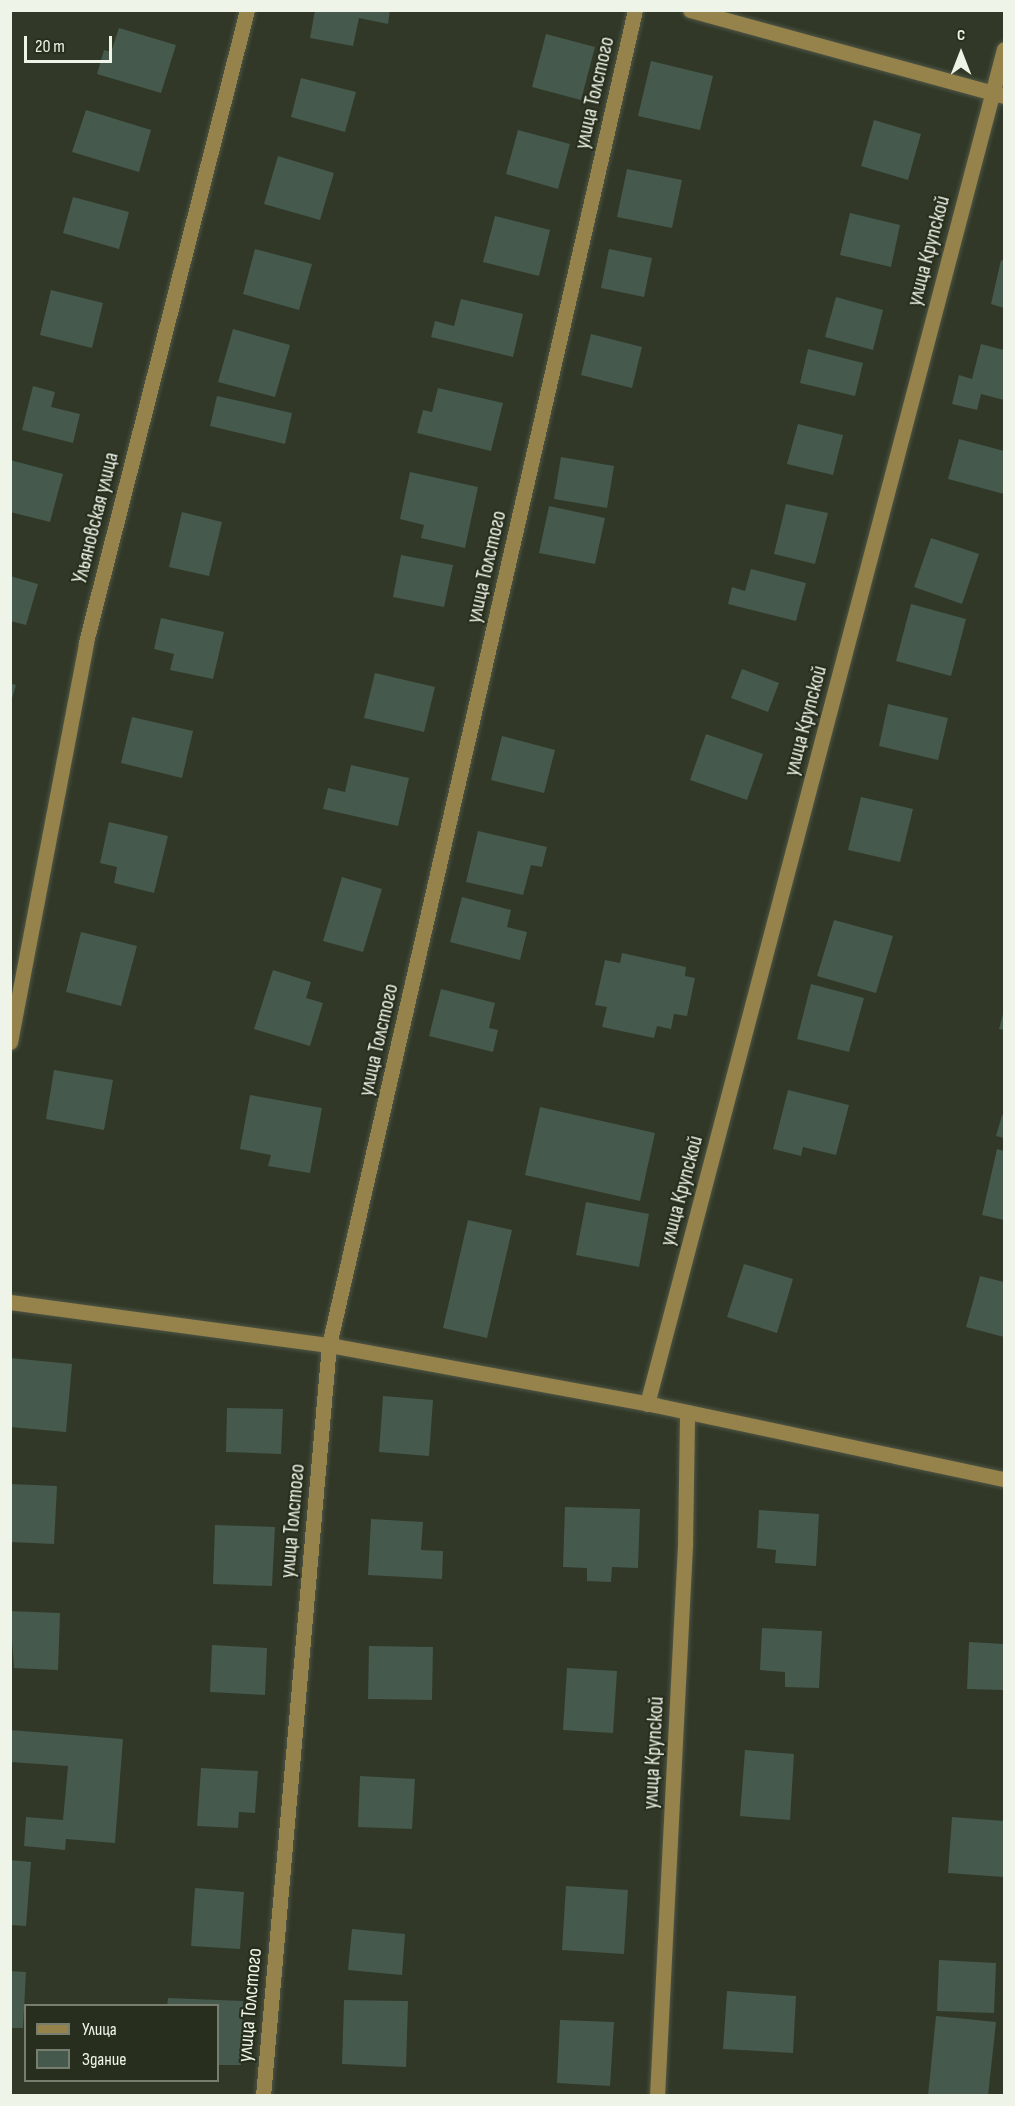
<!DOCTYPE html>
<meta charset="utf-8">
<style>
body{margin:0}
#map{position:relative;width:1015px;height:2106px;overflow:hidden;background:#313827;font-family:"Sofia Sans Condensed",sans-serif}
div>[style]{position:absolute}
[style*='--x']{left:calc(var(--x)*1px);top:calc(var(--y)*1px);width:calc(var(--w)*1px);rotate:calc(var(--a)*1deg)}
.building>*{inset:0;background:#45594d}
.roads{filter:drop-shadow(0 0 2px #4f5646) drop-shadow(0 0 2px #4f5646)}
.minor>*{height:15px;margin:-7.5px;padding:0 7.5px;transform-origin:7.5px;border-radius:7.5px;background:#96824b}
span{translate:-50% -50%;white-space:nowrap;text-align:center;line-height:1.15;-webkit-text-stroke:4.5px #272e1d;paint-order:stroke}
.street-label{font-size:21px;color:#eff4e9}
.frame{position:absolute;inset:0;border:12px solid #eff4e9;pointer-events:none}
.legend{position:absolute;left:24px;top:2004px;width:195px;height:78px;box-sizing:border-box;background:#272e1d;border:2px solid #777d6f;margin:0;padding:8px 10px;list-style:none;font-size:18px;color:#eff4e9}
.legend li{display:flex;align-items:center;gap:12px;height:30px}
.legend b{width:30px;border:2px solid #777d6f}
.north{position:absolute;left:931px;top:24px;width:60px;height:60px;-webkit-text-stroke:4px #272e1d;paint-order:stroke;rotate:0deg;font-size:16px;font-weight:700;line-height:24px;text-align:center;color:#eff4e9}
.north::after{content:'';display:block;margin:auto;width:21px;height:27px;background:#eff4e9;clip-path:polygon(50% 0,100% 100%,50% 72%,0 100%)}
.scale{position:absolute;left:24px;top:36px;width:88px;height:27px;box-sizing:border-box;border:3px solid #eff4e9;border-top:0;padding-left:8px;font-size:18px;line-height:21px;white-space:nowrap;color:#eff4e9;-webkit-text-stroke:4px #272e1d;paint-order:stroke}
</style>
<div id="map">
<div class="building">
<i style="clip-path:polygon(315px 10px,390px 10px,388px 24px,359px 18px,353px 46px,310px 38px)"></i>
<i style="clip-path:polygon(119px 28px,176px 45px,161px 93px,97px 74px,104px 50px,111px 52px)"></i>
<i style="clip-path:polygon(546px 34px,595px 47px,581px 100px,532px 87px)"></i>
<i style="clip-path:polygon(651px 61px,713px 76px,700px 130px,638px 116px)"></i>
<i style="clip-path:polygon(301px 78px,356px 92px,345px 132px,291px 117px)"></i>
<i style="clip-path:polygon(86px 110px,151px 130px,139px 172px,72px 152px)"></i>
<i style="clip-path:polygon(874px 120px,921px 134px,908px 180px,861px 166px)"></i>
<i style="clip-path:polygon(518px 130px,570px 144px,558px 189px,506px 174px)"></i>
<i style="clip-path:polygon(278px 156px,334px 173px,320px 220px,264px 204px)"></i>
<i style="clip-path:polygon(627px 169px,682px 180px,672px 228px,617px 217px)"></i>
<i style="clip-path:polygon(73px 197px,129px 212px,119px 249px,63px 233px)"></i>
<i style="clip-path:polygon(850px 213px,900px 225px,891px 267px,840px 255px)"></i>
<i style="clip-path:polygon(495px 216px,550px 230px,539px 276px,483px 262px)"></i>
<i style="clip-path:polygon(255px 249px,312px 264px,299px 310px,243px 294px)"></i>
<i style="clip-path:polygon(609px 249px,652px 258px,644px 297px,601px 288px)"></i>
<i style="clip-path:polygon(1001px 260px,1004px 261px,1004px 308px,991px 304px)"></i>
<i style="clip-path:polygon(51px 290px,103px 303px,92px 348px,40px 335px)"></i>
<i style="clip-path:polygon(836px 297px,883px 310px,873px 350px,825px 337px)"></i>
<i style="clip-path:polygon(461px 299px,523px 314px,513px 357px,431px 337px,435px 321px,454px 326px)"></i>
<i style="clip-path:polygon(233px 329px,290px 345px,275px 397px,218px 382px)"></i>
<i style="clip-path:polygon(591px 334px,642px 347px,632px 388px,581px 375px)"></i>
<i style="clip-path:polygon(981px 344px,1004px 350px,1004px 400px,981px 394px,977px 410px,952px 404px,959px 375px,972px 379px)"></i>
<i style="clip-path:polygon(808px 349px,863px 363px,855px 396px,800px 383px)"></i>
<i style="clip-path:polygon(33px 386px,55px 392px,51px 407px,80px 414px,73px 443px,22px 430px)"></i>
<i style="clip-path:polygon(438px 388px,503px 403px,491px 451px,417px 433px,423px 410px,432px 412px)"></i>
<i style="clip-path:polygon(217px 396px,292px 413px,285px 444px,210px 426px)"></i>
<i style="clip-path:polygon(798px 424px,843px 435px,833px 475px,787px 464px)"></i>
<i style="clip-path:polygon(959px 439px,1004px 451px,1004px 494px,948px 479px)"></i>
<i style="clip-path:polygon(561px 457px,614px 466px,607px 508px,554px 499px)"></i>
<i style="clip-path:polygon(10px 460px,63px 474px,50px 522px,10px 512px)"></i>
<i style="clip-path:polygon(410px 472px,478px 487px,465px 548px,421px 538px,424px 525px,400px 519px)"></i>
<i style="clip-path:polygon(786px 504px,828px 513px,815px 564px,774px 554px)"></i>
<i style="clip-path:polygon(549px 506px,605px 518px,595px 564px,539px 553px)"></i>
<i style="clip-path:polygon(182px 512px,222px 522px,209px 576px,169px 567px)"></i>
<i style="clip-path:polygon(931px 538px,979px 554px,962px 604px,914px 587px)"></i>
<i style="clip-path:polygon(401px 555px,453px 565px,444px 607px,393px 597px)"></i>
<i style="clip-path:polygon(751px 569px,806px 583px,796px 621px,728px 604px,732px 587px,745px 591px)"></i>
<i style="clip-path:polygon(10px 576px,38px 584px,26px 625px,10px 621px)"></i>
<i style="clip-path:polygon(911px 604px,966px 619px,951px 676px,896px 661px)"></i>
<i style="clip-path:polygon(161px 618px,224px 632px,213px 679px,170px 670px,174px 654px,154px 649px)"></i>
<i style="clip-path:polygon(742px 669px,779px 683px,768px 712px,731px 698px)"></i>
<i style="clip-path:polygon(375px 673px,435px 687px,424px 732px,364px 718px)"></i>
<i style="clip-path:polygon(10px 683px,16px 685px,11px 702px,10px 701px)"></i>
<i style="clip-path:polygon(888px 704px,948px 718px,938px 760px,879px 746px)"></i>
<i style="clip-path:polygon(132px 717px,193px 731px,182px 778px,121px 763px)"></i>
<i style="clip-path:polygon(706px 734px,763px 754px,747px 800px,690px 780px)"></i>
<i style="clip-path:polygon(502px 736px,555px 750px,544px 793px,491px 780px)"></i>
<i style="clip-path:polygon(351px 765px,409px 778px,398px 826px,323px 809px,328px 788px,345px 792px)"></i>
<i style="clip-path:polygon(861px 797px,913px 809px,900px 862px,848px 850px)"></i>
<i style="clip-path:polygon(109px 822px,168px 836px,154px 893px,114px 883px,117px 867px,100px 863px)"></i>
<i style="clip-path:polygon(478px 831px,547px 847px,542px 867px,531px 865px,523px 895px,466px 882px)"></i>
<i style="clip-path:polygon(342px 877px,382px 889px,363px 952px,323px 941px)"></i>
<i style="clip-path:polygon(462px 897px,511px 910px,507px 927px,527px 932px,520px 960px,450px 942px)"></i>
<i style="clip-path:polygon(834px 920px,893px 936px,876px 993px,817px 976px)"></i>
<i style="clip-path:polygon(81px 932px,137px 946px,121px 1006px,66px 992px)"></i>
<i style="clip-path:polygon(622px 953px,686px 967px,685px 976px,695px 978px,687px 1016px,674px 1014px,671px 1029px,657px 1026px,654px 1038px,602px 1027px,607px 1007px,595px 1005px,605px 960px,620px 963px)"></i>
<i style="clip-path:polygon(273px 970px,311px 982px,306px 998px,323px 1003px,310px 1046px,254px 1029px)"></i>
<i style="clip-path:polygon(811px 984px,864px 998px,849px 1052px,797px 1039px)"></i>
<i style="clip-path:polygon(441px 989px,495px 1003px,489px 1028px,498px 1030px,493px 1052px,429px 1036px)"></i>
<i style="clip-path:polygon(1004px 1010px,1004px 1030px,999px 1029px)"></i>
<i style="clip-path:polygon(54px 1070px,113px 1080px,104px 1130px,46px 1119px)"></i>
<i style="clip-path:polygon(788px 1090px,849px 1105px,836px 1155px,803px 1147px,801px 1156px,773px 1149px)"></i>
<i style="clip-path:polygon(250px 1095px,322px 1108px,310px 1173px,268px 1166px,271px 1155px,240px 1149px)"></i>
<i style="clip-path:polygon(540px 1107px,655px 1133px,640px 1201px,525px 1175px)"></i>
<i style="clip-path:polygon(1002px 1115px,1004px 1116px,1004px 1138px,996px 1136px)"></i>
<i style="clip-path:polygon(997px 1149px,1004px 1151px,1004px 1220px,982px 1215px)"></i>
<i style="clip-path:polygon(586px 1202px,649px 1214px,639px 1267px,576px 1255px)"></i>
<i style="clip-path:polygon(468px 1220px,512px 1230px,487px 1338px,443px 1328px)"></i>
<i style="clip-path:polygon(744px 1264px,793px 1279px,777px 1333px,727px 1317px)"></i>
<i style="clip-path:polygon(980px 1276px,1004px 1282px,1004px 1337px,966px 1327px)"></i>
<i style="clip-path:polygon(11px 1358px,72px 1364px,66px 1432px,10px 1427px)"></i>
<i style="clip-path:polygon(383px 1396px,433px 1400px,429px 1456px,379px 1452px)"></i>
<i style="clip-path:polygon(227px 1408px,283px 1409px,281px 1454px,226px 1452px)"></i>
<i style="clip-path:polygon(10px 1484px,57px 1486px,54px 1544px,10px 1542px)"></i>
<i style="clip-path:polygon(565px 1507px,640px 1509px,638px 1568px,612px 1567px,611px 1582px,587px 1581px,587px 1568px,563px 1567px)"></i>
<i style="clip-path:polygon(759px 1510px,819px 1514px,816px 1566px,775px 1563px,776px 1550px,757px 1548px)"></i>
<i style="clip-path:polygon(371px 1519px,423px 1522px,421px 1550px,443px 1551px,442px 1579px,368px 1575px)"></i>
<i style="clip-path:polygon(215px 1525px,275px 1527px,272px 1586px,213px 1584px)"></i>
<i style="clip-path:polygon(10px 1611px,60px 1613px,58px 1670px,14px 1668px)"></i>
<i style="clip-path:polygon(762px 1628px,822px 1631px,819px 1688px,785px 1687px,785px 1672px,760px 1670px)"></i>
<i style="clip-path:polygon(969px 1642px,1004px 1644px,1004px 1690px,967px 1689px)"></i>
<i style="clip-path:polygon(212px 1645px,267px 1648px,265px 1695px,210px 1692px)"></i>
<i style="clip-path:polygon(369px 1646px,433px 1647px,432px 1700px,368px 1699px)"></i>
<i style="clip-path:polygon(567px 1668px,617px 1671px,613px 1733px,563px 1730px)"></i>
<i style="clip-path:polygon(10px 1730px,123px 1739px,115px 1843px,66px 1839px,65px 1850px,24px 1846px,26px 1817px,63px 1820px,68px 1766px,10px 1762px)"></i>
<i style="clip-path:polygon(745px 1750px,794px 1754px,790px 1820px,740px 1816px)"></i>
<i style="clip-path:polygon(201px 1768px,258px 1771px,255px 1813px,239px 1812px,238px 1828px,197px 1826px)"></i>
<i style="clip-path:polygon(360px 1776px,415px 1779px,412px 1829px,358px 1827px)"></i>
<i style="clip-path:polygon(952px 1817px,1004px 1821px,1004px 1877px,948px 1873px)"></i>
<i style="clip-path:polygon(10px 1860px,31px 1862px,26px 1926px,10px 1925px)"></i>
<i style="clip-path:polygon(566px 1886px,628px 1890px,624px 1954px,562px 1950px)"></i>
<i style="clip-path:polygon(195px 1888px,244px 1892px,240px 1949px,191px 1946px)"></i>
<i style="clip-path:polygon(352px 1929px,405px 1934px,402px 1975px,348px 1970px)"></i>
<i style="clip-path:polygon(939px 1960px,996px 1963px,994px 2013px,937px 2011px)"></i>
<i style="clip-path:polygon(10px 1971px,26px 1972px,23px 2028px,10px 2028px)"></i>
<i style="clip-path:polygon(727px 1991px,796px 1996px,793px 2053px,723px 2049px)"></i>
<i style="clip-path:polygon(168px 1998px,243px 2001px,241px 2065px,218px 2065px,218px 2006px,167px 2006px)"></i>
<i style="clip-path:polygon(344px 2000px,408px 2001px,406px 2067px,342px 2064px)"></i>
<i style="clip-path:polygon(936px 2016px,996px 2022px,988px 2096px,928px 2096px)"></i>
<i style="clip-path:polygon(560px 2020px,614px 2022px,610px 2086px,557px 2083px)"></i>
</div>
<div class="roads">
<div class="minor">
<i style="--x:690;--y:10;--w:326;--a:15.3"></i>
<i style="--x:10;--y:1042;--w:407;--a:-79.2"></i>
<i style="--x:86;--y:642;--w:652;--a:-75.71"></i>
<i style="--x:10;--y:1302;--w:322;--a:7.7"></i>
<i style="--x:329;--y:1345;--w:331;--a:10.4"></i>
<i style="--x:655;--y:1405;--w:357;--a:12"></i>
<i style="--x:647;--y:1404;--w:1401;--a:-75.24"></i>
<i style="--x:263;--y:2096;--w:754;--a:-84.98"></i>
<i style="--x:329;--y:1345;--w:1370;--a:-77.09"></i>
<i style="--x:657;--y:2096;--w:552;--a:-87.09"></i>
<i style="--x:685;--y:1545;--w:132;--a:-89.1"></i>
</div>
</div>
<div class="street-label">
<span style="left:595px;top:93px;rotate:-77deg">улица Толстого</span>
<span style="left:929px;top:251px;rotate:-75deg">улица Крупской</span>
<span style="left:96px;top:518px;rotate:-76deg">Ульяновская улица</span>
<span style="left:487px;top:567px;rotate:-77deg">улица Толстого</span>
<span style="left:806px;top:721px;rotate:-75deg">улица Крупской</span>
<span style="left:379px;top:1040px;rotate:-77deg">улица Толстого</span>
<span style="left:682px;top:1191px;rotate:-75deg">улица Крупской</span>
<span style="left:293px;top:1521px;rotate:-85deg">улица Толстого</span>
<span style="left:654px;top:1753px;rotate:-87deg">улица Крупской</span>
<span style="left:250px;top:2005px;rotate:-85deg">улица Толстого</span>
</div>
<div class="frame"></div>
<ul class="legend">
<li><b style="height:8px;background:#96824b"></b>Улица</li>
<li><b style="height:16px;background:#45594d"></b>Здание</li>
</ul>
<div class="north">С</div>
<div class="scale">20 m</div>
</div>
